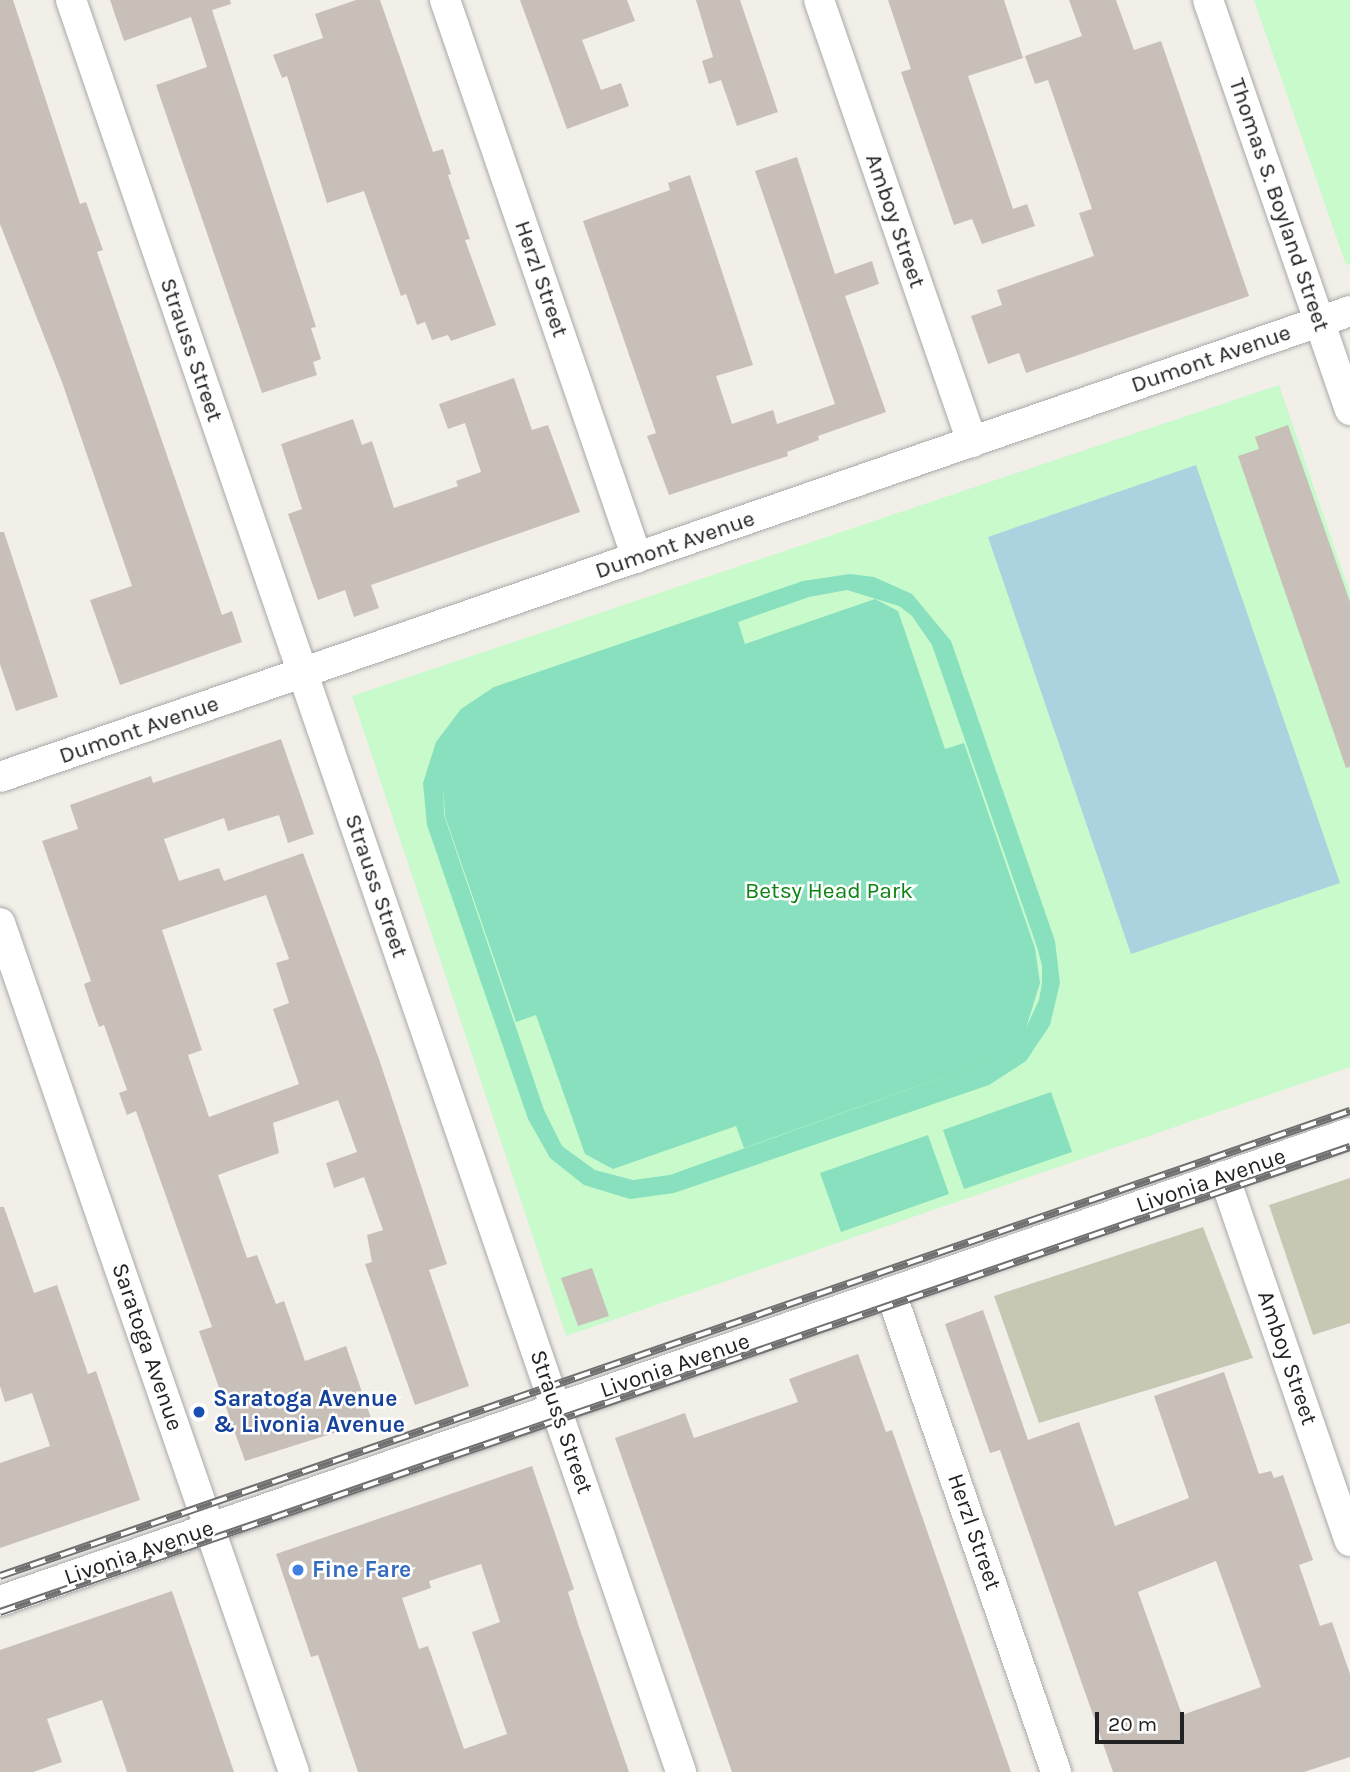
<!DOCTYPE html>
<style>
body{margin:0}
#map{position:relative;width:1350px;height:1772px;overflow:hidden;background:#f2efe9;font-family:Karla,sans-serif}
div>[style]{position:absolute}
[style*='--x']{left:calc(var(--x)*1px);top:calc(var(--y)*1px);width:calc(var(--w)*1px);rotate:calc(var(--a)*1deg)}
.construction>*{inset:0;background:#c7c7b4}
.park>*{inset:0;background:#c8facc}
.pitch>*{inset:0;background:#88e0be}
.water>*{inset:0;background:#aad3df}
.building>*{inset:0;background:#c7bfb8}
.roads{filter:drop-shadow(0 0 2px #a9a9a9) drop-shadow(0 0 2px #a9a9a9)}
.minor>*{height:30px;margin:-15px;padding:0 15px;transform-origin:15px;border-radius:15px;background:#fff}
.rail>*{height:8px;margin-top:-4px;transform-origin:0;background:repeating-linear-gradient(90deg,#fff 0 16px,#707070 0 32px);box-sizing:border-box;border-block:2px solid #707070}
.dots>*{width:19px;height:19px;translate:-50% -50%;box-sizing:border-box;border:4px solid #fff;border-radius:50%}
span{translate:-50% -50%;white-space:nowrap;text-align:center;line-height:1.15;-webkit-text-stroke:5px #fff;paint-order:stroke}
.street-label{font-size:23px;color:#222}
.park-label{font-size:23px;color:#0c8416}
.transit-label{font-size:23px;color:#164399;font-weight:700}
.left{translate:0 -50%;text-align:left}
.shop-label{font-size:23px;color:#366cbe;font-weight:700}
.scale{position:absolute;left:1095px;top:1712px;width:89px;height:32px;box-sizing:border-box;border:4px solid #222;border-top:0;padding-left:9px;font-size:21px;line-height:24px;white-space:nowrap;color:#222;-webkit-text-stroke:5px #fff;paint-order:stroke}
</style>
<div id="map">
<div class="construction">
<i style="clip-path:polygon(1350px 1178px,1350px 1323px,1313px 1335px,1269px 1205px)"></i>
<i style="clip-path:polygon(1203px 1227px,1253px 1358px,1039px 1423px,994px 1296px)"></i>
</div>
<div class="park">
<i style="clip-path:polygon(1254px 0,1350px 0,1350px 264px,1346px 265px)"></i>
<i style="clip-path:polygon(1279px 385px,1350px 593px,1350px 1067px,566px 1336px,352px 696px)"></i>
</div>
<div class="pitch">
<i style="clip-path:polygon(evenodd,850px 574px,874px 577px,912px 594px,951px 641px,1055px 941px,1060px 983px,1050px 1025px,1026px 1061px,989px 1085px,674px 1193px,630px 1199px,584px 1185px,550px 1158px,528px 1119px,427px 825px,423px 783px,436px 742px,461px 709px,494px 687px,803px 581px,850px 574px,847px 590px,899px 606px,912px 616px,932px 645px,1038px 950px,1042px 966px,1042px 983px,1039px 1000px,1026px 1028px,1040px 983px,1035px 948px,964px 743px,945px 749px,898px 611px,875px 599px,745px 644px,738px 622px,809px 597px,847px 590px,850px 574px,443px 786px,445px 816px,516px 1022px,536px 1015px,585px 1154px,613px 1169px,736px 1126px,744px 1148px,999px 1057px,670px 1175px,633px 1180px,595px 1170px,562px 1146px,544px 1110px,444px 815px,443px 786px)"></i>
<i style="clip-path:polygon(1051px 1092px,1072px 1152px,964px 1189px,943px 1130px)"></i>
<i style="clip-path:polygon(928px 1135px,949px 1194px,841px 1232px,820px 1173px)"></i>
</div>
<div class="water">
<i style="clip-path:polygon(1196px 465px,1340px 883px,1131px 954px,988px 537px)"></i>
</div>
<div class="building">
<i style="clip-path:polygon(0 0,13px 0,80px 204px,86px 202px,99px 239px,103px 250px,97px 252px,222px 615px,232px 611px,242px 642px,120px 685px,90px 600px,132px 586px,62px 382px,0 224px)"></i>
<i style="clip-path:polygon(110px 0,230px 0,231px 4px,212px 10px,316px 327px,311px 328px,321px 359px,313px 362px,317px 375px,262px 393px,156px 85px,207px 67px,191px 17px,124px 41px)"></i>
<i style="clip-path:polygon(356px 0,380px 0,433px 152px,443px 149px,451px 174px,448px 175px,470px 239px,465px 240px,496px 325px,451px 341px,448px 335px,432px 340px,425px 322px,417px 325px,406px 294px,401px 296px,364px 191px,327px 203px,287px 76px,282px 78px,273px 55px,323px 38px,315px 14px)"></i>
<i style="clip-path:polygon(520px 0,627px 0,635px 21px,582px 40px,601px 90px,621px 83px,629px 106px,567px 129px)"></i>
<i style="clip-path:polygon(696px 0,740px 0,778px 112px,737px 126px,721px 80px,709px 84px,702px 61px,713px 57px)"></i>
<i style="clip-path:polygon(888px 0,1004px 0,1023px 58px,968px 76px,1013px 209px,1027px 204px,1035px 226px,982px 244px,972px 219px,954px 225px,901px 72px,911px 69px)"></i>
<i style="clip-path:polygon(1069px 0,1116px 0,1134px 50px,1161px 41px,1249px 296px,1026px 373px,1019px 353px,988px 364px,971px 316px,1002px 305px,997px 290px,1094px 256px,1079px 213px,1092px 209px,1048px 80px,1035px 84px,1025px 56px,1082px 36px)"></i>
<i style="clip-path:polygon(797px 157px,835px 274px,872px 261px,879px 284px,845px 296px,886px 412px,818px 436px,819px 440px,787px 452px,788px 456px,669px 495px,647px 436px,656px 433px,583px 221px,670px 190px,668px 183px,690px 175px,753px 365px,716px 376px,732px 424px,773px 410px,777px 424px,835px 404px,755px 171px)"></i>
<i style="clip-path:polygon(514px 378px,532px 430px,548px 425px,580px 512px,371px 585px,379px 608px,354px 617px,345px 590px,318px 600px,288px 514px,302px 509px,281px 444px,353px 419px,362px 445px,372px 441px,394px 508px,458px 486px,456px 481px,481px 472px,465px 423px,448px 429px,439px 404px)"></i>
<i style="clip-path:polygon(1288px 425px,1350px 602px,1350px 767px,1346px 768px,1238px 456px,1259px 449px,1255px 437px)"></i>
<i style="clip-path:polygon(0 532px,4px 532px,58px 697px,16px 711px,0 664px)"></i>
<i style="clip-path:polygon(evenodd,281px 739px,314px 834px,288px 843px,279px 815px,228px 831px,224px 818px,164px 839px,179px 881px,219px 868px,224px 881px,303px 853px,379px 1059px,447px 1264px,429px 1270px,469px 1386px,415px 1405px,365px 1264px,372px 1262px,367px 1235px,383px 1230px,364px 1177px,334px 1188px,326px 1163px,357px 1152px,338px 1100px,273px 1123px,279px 1153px,218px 1175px,247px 1258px,257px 1255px,276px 1304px,284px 1301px,305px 1361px,346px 1346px,372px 1421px,245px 1461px,199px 1331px,212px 1327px,136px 1111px,127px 1115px,119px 1093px,127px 1090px,104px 1025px,99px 1027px,91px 1005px,84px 984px,91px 981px,42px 841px,78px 829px,70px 805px,151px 776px,153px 783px,281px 739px,266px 895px,289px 959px,276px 963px,289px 1003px,273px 1009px,299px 1084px,209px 1117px,188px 1055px,202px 1050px,162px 930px,266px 895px)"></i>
<i style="clip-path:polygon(0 1207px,4px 1207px,34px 1293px,57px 1285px,88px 1374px,96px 1371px,140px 1500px,0 1548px,0 1463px,50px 1446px,32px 1393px,5px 1402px,0 1386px)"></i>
<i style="clip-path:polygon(592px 1268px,609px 1316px,578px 1326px,561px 1278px)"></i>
<i style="clip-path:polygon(evenodd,983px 1310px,1028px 1440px,1079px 1422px,1115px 1526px,1189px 1498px,1154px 1396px,1224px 1372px,1259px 1474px,1271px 1471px,1274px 1478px,1283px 1475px,1313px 1560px,1299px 1565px,1320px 1626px,1332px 1622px,1350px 1674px,1350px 1757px,1304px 1772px,1113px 1772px,1000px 1450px,990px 1453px,945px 1324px,983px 1310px,1216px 1561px,1261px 1687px,1182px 1715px,1138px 1592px,1216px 1561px)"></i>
<i style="clip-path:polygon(858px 1354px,886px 1432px,892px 1430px,1011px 1772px,732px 1772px,615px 1438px,685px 1413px,694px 1438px,798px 1402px,789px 1379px)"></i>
<i style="clip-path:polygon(evenodd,532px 1466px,574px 1589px,568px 1592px,578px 1624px,629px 1772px,358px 1772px,318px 1655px,311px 1657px,276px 1554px,532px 1466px,481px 1564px,500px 1622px,472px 1632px,507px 1734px,464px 1749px,428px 1646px,419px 1649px,402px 1598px,431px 1588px,429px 1581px,481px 1564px)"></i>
<i style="clip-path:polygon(172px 1591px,234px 1772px,127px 1772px,102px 1700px,47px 1719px,62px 1762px,33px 1772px,0 1772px,0 1650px)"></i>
</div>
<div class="roads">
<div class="minor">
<i style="--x:71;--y:0;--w:1874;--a:71"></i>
<i style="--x:445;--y:0;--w:590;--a:71.01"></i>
<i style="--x:819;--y:0;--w:468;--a:70.9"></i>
<i style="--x:1208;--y:0;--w:434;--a:70.9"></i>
<i style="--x:0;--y:777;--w:1428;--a:-19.04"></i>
<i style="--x:0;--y:923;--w:898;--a:70.9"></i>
<i style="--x:1224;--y:1176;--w:386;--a:71"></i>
<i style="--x:891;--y:1293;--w:507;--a:70.99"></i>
<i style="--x:0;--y:1601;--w:1429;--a:-19.12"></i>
</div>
</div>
<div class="rail">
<i style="--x:0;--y:1576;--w:1428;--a:-19.01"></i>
<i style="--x:0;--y:1612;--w:1428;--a:-19.01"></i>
</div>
<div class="dots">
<i style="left:199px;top:1412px;background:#1a4fb4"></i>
<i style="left:298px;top:1570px;background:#3f7fe0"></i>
</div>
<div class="street-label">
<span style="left:1279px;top:205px;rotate:71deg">Thomas S. Boyland Street</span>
<span style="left:895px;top:221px;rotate:71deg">Amboy Street</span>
<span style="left:541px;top:279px;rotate:71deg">Herzl Street</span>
<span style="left:191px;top:350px;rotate:71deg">Strauss Street</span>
<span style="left:1211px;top:359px;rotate:-19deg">Dumont Avenue</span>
<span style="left:675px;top:545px;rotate:-19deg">Dumont Avenue</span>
<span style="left:139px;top:730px;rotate:-19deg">Dumont Avenue</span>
<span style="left:376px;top:886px;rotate:71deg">Strauss Street</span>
<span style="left:1211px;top:1181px;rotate:-19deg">Livonia Avenue</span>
<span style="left:147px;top:1347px;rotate:71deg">Saratoga Avenue</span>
<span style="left:1287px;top:1358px;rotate:71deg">Amboy Street</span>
<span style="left:675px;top:1366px;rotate:-19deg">Livonia Avenue</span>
<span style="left:561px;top:1422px;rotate:71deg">Strauss Street</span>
<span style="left:974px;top:1532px;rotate:71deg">Herzl Street</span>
<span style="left:139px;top:1553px;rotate:-19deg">Livonia Avenue</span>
</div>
<div class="park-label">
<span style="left:829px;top:891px">Betsy Head Park</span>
</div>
<div class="transit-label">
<span class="left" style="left:213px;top:1412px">Saratoga Avenue<br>&amp; Livonia Avenue</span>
</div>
<div class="shop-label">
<span class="left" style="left:312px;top:1570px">Fine Fare</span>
</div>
<div class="scale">20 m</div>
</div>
